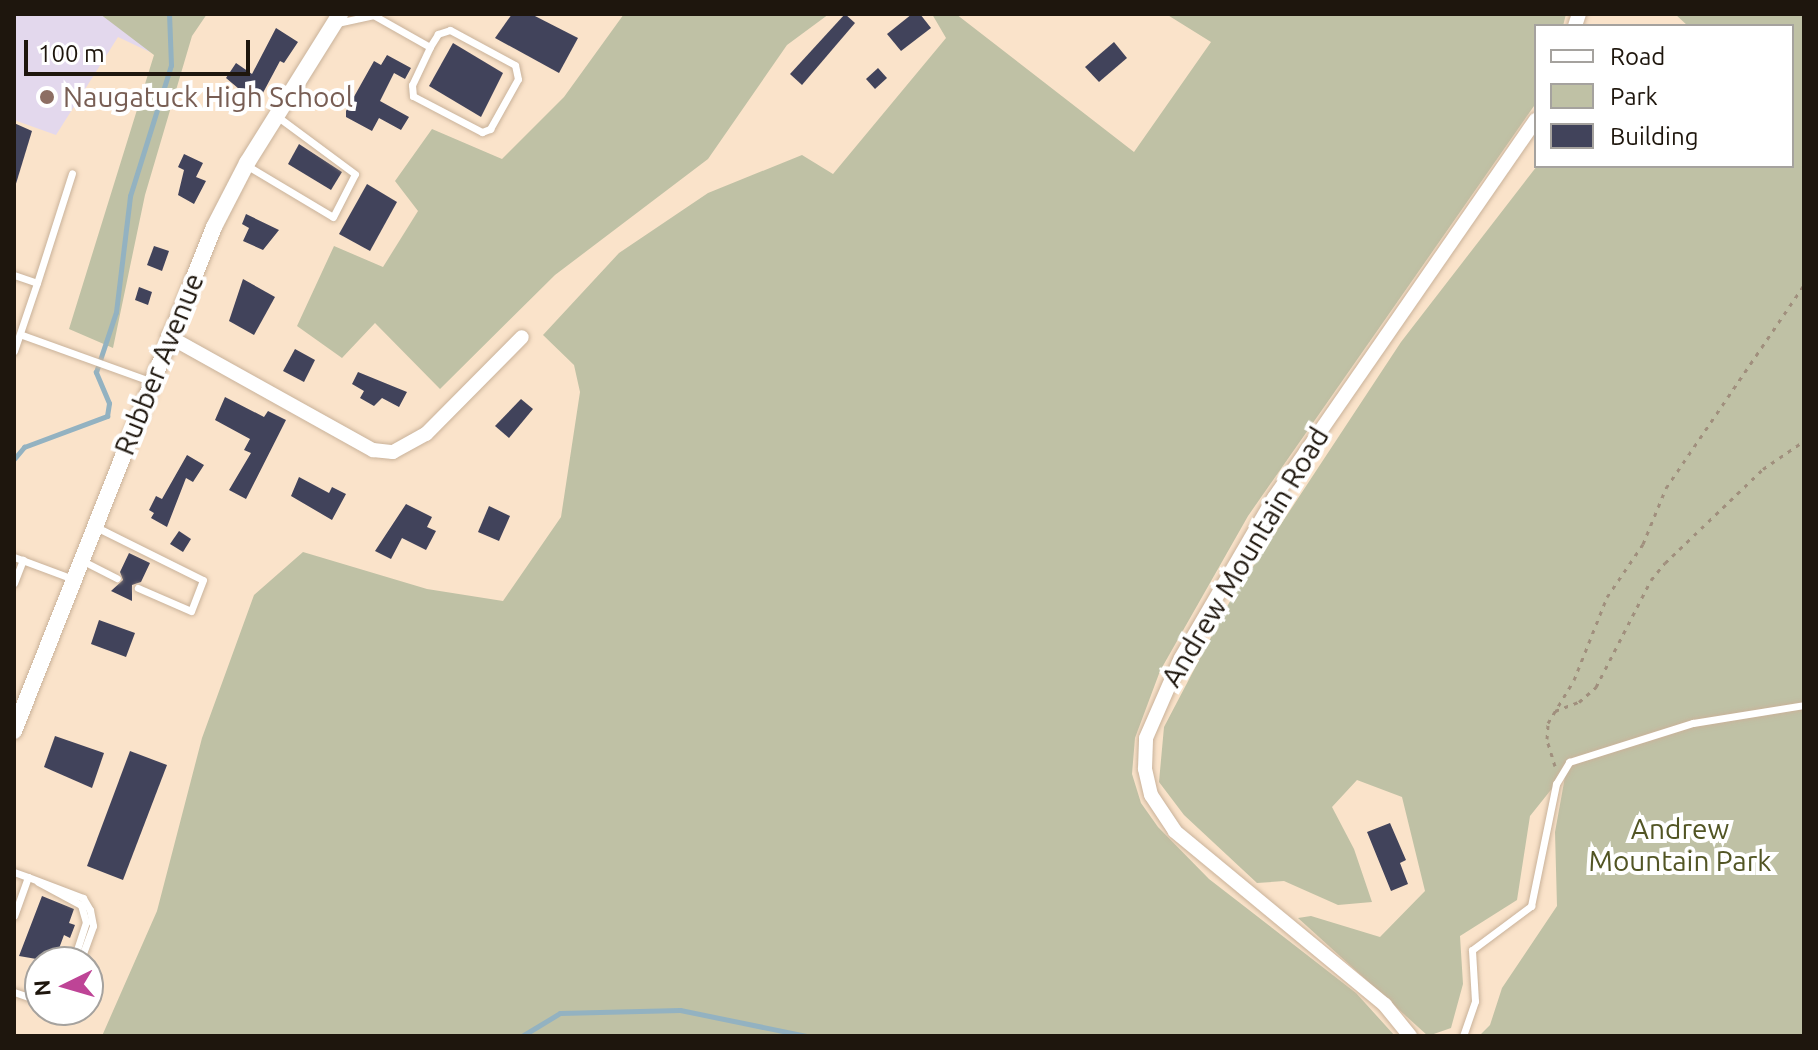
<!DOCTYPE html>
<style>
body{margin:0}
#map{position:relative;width:1818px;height:1050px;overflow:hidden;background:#fae3ca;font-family:Ubuntu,sans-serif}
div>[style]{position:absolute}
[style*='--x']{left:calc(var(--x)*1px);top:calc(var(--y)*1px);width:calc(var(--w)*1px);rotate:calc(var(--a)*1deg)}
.education>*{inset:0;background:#e3d8ed}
.green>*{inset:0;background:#bfc1a5}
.stream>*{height:5px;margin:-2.5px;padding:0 2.5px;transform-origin:2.5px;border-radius:2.5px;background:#93b2c1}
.building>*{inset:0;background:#41435b}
.path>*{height:3px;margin-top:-1.5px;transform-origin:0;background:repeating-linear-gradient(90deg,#a08f7d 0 4px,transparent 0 10px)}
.roads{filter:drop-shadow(0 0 2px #c9b29a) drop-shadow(0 0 2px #c9b29a)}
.service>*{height:7px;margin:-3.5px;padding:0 3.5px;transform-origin:3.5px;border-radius:3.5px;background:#fff}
.minor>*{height:14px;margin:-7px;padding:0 7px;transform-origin:7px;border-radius:7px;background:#fff}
.tertiary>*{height:16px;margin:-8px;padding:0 8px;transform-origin:8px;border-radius:8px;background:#fff}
.dots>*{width:22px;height:22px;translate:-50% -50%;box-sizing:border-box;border:4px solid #fff;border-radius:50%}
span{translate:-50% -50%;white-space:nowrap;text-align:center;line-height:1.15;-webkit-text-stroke:8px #fff;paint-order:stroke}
.education-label{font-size:28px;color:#785e54}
.left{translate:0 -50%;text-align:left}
.street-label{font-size:28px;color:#1e160d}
.park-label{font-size:28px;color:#525524}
.frame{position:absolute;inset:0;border:16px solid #1e160d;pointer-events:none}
.legend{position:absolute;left:1534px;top:24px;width:260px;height:144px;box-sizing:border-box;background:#fff;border:2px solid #a5a29e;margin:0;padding:10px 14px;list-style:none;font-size:24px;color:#1e160d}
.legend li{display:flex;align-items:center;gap:16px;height:40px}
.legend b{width:40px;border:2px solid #a5a29e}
.north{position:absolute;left:24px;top:946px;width:80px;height:80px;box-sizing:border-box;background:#fff;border:2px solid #a5a29e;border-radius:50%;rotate:265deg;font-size:22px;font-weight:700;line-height:32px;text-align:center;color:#1e160d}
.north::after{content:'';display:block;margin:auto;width:28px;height:36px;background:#be4496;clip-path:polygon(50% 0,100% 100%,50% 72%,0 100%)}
.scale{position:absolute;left:24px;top:40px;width:226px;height:36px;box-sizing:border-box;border:4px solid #1e160d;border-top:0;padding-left:10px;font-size:24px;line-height:28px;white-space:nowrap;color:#1e160d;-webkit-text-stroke:6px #fff;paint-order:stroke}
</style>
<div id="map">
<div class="education">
<i style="clip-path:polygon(14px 14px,178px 14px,154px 54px,118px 37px,56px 135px,14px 120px)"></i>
</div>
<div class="green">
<i style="clip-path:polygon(100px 14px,207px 14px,192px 36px,145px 195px,113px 348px,69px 329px,154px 55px)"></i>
<i style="clip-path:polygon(624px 14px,829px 14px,787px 45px,708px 159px,555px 275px,440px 389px,375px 323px,342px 358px,297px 326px,334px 246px,383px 267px,418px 211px,395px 181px,432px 129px,502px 159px,564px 97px)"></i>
<i style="clip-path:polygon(932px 14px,956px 14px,1134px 152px,1211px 42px,1166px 14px,1566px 14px,1563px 26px,1536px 26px,1534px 106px,1248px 516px,1160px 671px,1135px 738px,1132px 774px,1141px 803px,1158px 827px,1209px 879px,1356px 993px,1395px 1036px,102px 1036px,157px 911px,202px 738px,254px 595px,303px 552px,427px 589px,503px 601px,561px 517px,580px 392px,574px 365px,543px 335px,619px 253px,708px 193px,802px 155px,833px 174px,946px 38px)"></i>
<i style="clip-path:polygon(1675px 14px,1804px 14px,1804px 1036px,1479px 1036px,1490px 1025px,1502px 988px,1557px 906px,1555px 832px,1566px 771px,1530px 816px,1517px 900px,1460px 936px,1463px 984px,1451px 1028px,1428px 1036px,1298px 918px,1311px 916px,1380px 937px,1425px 891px,1402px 797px,1357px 780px,1332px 807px,1354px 849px,1372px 902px,1338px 905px,1284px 881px,1257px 883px,1184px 815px,1159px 782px,1164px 727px,1229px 603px,1401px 342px,1537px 166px,1792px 166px,1792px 26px,1688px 26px)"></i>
</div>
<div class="stream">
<i style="--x:14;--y:459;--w:16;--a:-50"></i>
<i style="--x:24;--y:447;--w:89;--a:-20.5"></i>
<i style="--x:107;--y:416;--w:13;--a:-81"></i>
<i style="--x:109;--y:403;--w:34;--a:-113"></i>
<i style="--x:96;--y:372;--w:63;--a:-71.6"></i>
<i style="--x:116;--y:312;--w:117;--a:-83.1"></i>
<i style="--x:130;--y:196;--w:137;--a:-72.6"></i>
<i style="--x:171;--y:65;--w:51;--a:-92.2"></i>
<i style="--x:522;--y:1036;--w:44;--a:-31.2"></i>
<i style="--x:560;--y:1013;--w:120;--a:-1.4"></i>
<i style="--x:680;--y:1010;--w:130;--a:11.6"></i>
</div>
<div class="building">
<i style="clip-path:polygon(512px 14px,531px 14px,578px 38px,559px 73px,495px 38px)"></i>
<i style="clip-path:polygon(845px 14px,855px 23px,802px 85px,790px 74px)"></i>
<i style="clip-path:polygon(912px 14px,920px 14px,931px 28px,901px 51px,887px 34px)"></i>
<i style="clip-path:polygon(276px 28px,298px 42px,284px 63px,280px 61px,257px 104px,226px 78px,236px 63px,252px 74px)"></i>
<i style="clip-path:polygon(1114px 42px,1127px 58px,1099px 82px,1085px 67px)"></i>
<i style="clip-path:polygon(453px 43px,503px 73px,481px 117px,429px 86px)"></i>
<i style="clip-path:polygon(387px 55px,411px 68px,405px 79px,394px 73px,380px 101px,409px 117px,401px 130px,379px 118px,372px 131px,346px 117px,346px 111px,374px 61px,381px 65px)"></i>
<i style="clip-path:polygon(878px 68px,887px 78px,875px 89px,866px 79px)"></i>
<i style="clip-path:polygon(14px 123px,32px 131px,15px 187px,14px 187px)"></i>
<i style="clip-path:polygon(299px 144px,342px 172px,331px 190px,288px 164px)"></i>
<i style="clip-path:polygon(184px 154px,203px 163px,196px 177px,206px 181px,194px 204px,178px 195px,184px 170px,178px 167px)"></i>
<i style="clip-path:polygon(367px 184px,397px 202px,370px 251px,339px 234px)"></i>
<i style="clip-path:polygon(246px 214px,279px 230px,263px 250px,243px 241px,249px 228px,242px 224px)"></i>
<i style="clip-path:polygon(154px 246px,169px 251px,162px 271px,147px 265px)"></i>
<i style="clip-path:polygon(243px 279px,275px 297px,254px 335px,229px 321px)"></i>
<i style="clip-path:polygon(139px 287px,152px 292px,148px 305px,135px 300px)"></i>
<i style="clip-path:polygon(295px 349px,315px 360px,304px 382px,283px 371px)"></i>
<i style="clip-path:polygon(358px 372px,407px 392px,399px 407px,382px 398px,374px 406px,360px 398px,364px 391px,352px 384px)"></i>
<i style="clip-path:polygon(225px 397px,264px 417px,268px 411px,286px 420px,246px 499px,229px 490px,251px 453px,244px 450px,250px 439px,215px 420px)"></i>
<i style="clip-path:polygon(521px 399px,533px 409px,509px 438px,495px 426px)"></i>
<i style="clip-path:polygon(187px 455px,204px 465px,193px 482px,186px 478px,167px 527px,151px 518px,154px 513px,149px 510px,156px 496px,162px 499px)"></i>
<i style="clip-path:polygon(299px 477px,329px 493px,332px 487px,346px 494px,332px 520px,291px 496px)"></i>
<i style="clip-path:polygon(406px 504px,432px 517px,427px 527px,436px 531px,426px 550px,402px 538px,391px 559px,375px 551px)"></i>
<i style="clip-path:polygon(489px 506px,510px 516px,499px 541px,478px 532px)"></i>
<i style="clip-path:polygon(179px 531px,191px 539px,183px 552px,170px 544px)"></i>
<i style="clip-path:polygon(129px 553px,150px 563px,141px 582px,132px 585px,132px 601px,111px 591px,123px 580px,120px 572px)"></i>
<i style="clip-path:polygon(99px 620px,135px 633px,126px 657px,91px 644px)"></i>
<i style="clip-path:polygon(55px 736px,104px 753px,92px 788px,44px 767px)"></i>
<i style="clip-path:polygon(130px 751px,167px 765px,123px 880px,87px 866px)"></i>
<i style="clip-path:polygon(1390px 823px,1406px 860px,1400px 863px,1408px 884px,1391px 891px,1367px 832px)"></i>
<i style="clip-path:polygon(42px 896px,74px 909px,69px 923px,75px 925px,70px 938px,64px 935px,54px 962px,19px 956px)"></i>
</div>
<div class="path">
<i style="--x:1555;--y:711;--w:26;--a:-21"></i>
<i style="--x:1579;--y:702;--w:23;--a:-41"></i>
<i style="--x:1596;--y:687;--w:120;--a:-62.8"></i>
<i style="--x:1651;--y:580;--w:22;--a:-51"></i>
<i style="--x:1665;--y:563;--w:136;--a:-43.8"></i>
<i style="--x:1763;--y:469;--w:50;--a:-34.3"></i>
<i style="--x:1555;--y:766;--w:28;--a:-107"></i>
<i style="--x:1547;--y:739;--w:16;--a:-86"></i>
<i style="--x:1548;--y:723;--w:50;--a:-58.8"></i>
<i style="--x:1574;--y:680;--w:89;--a:-68.3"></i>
<i style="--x:1607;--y:597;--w:64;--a:-55.8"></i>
<i style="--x:1643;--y:544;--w:61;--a:-67.7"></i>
<i style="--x:1666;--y:488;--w:245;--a:-55.8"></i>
</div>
<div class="roads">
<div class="service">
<i style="--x:375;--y:16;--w:63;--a:29.4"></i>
<i style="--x:430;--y:47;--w:42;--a:115.3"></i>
<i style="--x:412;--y:85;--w:11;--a:85"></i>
<i style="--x:413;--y:96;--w:78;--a:27.6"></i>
<i style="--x:482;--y:132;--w:9;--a:-21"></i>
<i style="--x:490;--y:129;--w:57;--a:-60.8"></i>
<i style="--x:518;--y:79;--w:14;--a:-102"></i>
<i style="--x:515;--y:65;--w:74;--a:-151.7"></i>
<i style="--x:450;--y:30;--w:13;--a:162"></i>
<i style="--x:438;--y:34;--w:15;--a:122"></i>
<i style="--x:337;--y:23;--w:40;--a:-12"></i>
<i style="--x:246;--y:165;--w:101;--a:30.9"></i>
<i style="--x:333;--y:217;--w:48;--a:-62.9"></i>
<i style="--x:355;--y:174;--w:96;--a:-143.5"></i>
<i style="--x:14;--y:275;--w:24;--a:19"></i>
<i style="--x:37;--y:283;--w:72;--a:108.7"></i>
<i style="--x:37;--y:283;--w:115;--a:-72.3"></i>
<i style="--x:22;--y:335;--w:136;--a:19.8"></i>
<i style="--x:96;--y:527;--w:119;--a:26.4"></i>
<i style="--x:203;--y:580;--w:33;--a:111"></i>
<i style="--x:191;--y:611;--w:58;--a:-156.5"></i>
<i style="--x:14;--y:557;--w:63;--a:20.4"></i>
<i style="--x:83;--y:561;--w:38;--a:27"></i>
<i style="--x:14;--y:583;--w:25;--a:-69"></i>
<i style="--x:14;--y:872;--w:15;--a:20"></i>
<i style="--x:28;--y:877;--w:41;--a:109.7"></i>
<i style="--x:28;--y:877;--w:59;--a:20.9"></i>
<i style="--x:83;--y:898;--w:14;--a:60"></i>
<i style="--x:90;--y:910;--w:16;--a:79"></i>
<i style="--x:93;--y:926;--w:38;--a:110"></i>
<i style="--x:38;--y:882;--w:49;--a:28.1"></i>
<i style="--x:81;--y:905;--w:18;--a:74"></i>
<i style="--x:86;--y:922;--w:42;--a:108"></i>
<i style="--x:14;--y:992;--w:28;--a:19"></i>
<i style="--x:26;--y:995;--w:14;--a:-4"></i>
<i style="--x:1463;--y:1036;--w:37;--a:-71"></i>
<i style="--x:1475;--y:1001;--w:51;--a:-93.4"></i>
<i style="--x:1472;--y:950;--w:74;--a:-36.7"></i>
<i style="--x:1531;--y:906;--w:125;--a:-78.4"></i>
<i style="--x:1556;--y:784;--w:26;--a:-59"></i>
<i style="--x:1569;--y:762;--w:130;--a:-17.5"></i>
<i style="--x:1693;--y:723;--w:112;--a:-9.2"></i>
</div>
<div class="minor">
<i style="--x:1575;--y:26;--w:13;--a:-72"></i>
<i style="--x:168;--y:336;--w:235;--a:29.1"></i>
<i style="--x:373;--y:450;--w:20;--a:6"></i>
<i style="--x:393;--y:452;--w:38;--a:-29"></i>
<i style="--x:426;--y:434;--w:136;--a:-45.3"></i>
<i style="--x:1410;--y:1036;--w:40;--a:-129"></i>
<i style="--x:1385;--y:1005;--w:273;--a:-140.4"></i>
<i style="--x:1175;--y:831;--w:43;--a:-123.7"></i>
<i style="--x:1151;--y:795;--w:27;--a:-103"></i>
<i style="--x:1145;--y:769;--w:31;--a:-88"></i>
<i style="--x:1146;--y:738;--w:87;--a:-66.4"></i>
<i style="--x:1181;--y:658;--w:185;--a:-59.8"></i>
<i style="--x:1274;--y:498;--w:460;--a:-55.3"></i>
</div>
<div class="tertiary">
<i style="--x:14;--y:731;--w:542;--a:-68.36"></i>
<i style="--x:214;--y:227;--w:72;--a:-62.7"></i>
<i style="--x:247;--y:163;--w:176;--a:-58"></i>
</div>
</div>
<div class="dots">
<i style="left:47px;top:97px;background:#8d6e63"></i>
</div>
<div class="education-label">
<span class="left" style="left:63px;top:97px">Naugatuck High School</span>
</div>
<div class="street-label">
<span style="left:159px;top:364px;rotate:-68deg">Rubber Avenue</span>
<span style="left:1245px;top:557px;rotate:-59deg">Andrew Mountain Road</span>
</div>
<div class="park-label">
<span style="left:1680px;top:845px">Andrew<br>Mountain Park</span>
</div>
<div class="frame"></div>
<ul class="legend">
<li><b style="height:10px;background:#fff"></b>Road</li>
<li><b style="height:22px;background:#bfc1a5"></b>Park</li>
<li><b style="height:22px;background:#41435b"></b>Building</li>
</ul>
<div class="north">N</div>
<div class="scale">100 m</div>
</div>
